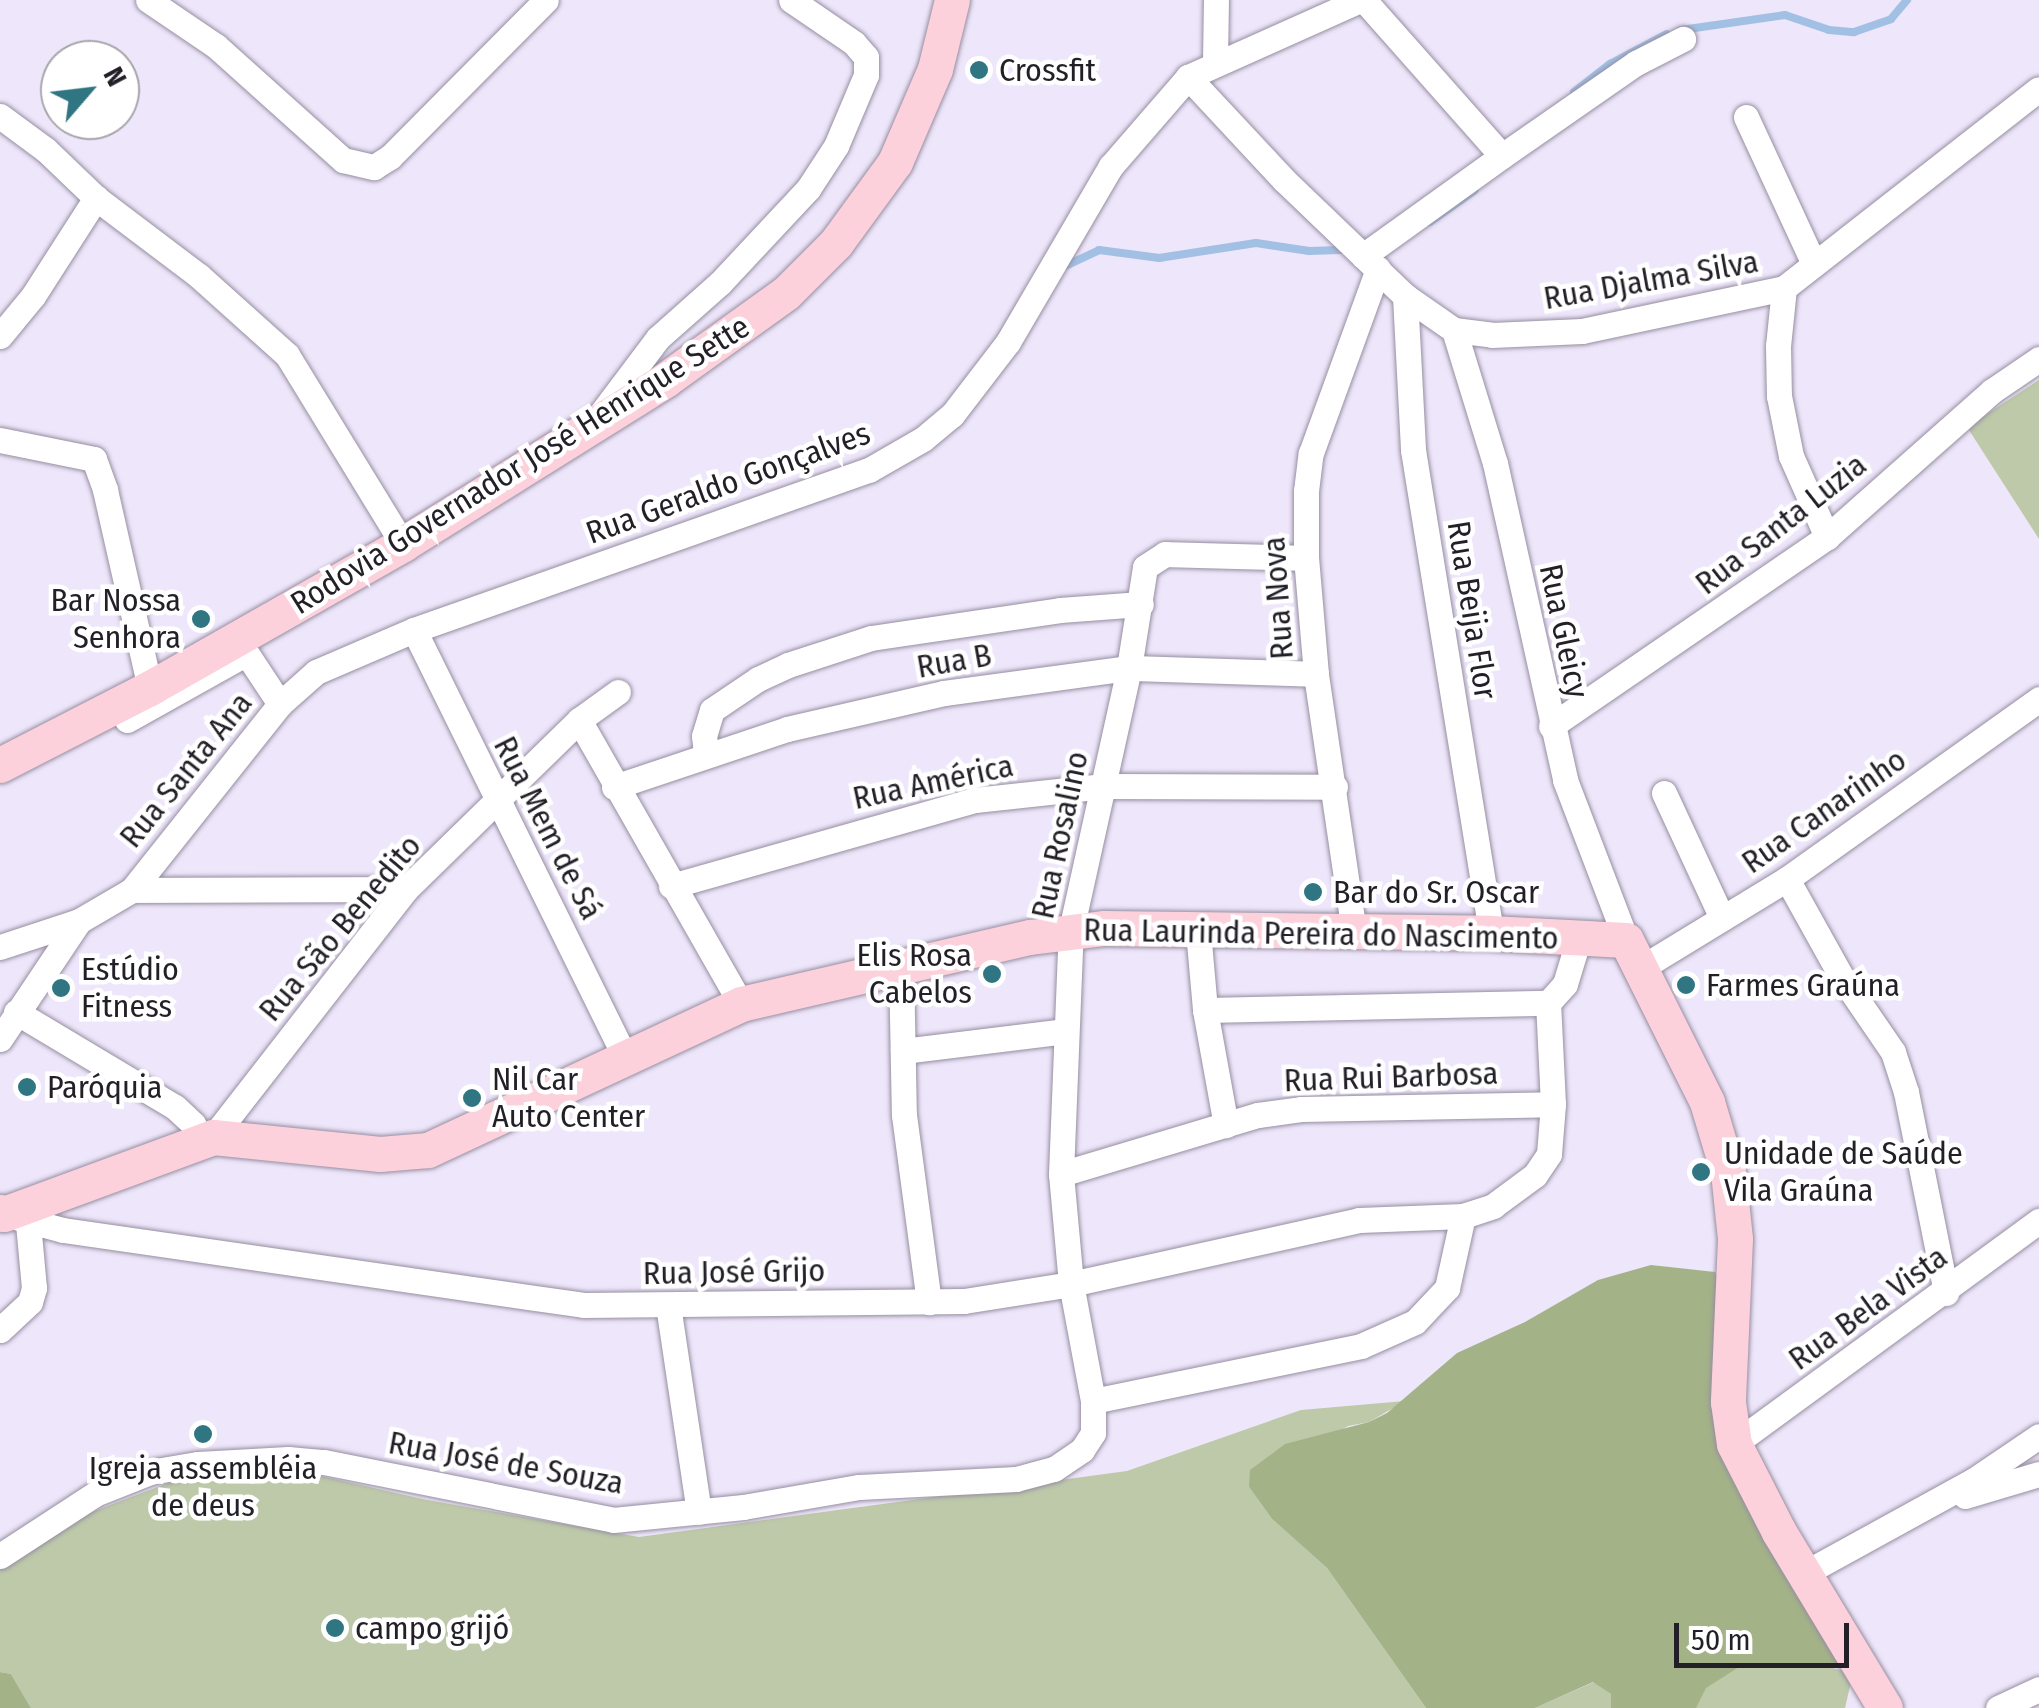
<!DOCTYPE html>
<meta charset="utf-8">
<style>
body{margin:0}
#map{position:relative;width:2039px;height:1708px;overflow:hidden;background:#eee6fa;font-family:"Fira Sans Condensed",sans-serif}
div>[style]{position:absolute}
[style*='--x']{left:calc(var(--x)*1px);top:calc(var(--y)*1px);width:calc(var(--w)*1px);rotate:calc(var(--a)*1deg)}
.green>*{inset:0;background:#bdc9a9}
.forest>*{inset:0;background:#a4b288}
.stream>*{height:8px;margin:-4px;padding:0 4px;transform-origin:4px;border-radius:4px;background:#a1c0e3}
.roads{filter:drop-shadow(0 0 2px #968ea1) drop-shadow(0 0 2px #968ea1)}
.street>*{height:25px;margin:-12.5px;padding:0 12.5px;transform-origin:12.5px;border-radius:12.5px;background:#fff}
.secondary>*{height:35px;margin:-17.5px;padding:0 17.5px;transform-origin:17.5px;border-radius:17.5px;background:#fcd1db}
.dots>*{width:28px;height:28px;translate:-50% -50%;box-sizing:border-box;border:5px solid #fff;border-radius:50%}
span{translate:-50% -50%;white-space:nowrap;text-align:center;line-height:1.15;-webkit-text-stroke:9px #fff;paint-order:stroke}
.poi-label{font-size:32px;color:#221f27}
.left{translate:0 -50%;text-align:left}
.right{translate:-100% -50%;text-align:right}
.street-label{font-size:32px;color:#221f27}
.north{position:absolute;left:40px;top:40px;width:100px;height:100px;box-sizing:border-box;background:#fff;border:2px solid #a7a5a9;border-radius:50%;rotate:62deg;font-size:28px;font-weight:700;line-height:40px;text-align:center;color:#221f27}
.north::after{content:'';display:block;margin:auto;width:35px;height:45px;background:#2f7582;clip-path:polygon(50% 0,100% 100%,50% 72%,0 100%)}
.scale{position:absolute;left:1674px;top:1623px;width:175px;height:45px;box-sizing:border-box;border:5px solid #221f27;border-top:0;padding-left:12px;font-size:30px;line-height:35px;white-space:nowrap;color:#221f27;-webkit-text-stroke:8px #fff;paint-order:stroke}
</style>
<div id="map">
<div class="green">
<i style="clip-path:polygon(2039px 380px,2039px 539px,1967px 427px)"></i>
<i style="clip-path:polygon(1405px 1401px,1369px 1422px,1348px 1426px,1249px 1487px,1272px 1519px,1327px 1568px,1426px 1708px,31px 1708px,11px 1674px,0 1672px,0 1562px,68px 1521px,205px 1469px,276px 1466px,427px 1500px,639px 1537px,1127px 1471px,1301px 1410px)"></i>
<i style="clip-path:polygon(1686px 1632px,1853px 1673px,1845px 1708px,1669px 1708px)"></i>
<i style="clip-path:polygon(1594px 1682px,1611px 1694px,1611px 1708px,1535px 1708px)"></i>
</div>
<div class="forest">
<i style="clip-path:polygon(1651px 1265px,1715px 1272px,1720px 1280px,1719px 1365px,1848px 1668px,1739px 1667px,1706px 1688px,1696px 1708px,1611px 1708px,1611px 1694px,1593px 1682px,1535px 1708px,1426px 1708px,1327px 1568px,1272px 1519px,1249px 1487px,1250px 1470px,1285px 1444px,1369px 1422px,1387px 1413px,1457px 1353px,1525px 1322px,1598px 1280px)"></i>
<i style="clip-path:polygon(0 1672px,11px 1674px,31px 1708px,0 1708px)"></i>
</div>
<div class="stream">
<i style="--x:1681;--y:30;--w:105;--a:-8.2"></i>
<i style="--x:1785;--y:15;--w:46;--a:18.8"></i>
<i style="--x:1829;--y:30;--w:25;--a:5"></i>
<i style="--x:1854;--y:32;--w:39;--a:-19"></i>
<i style="--x:1891;--y:19;--w:25;--a:-50"></i>
<i style="--x:1574;--y:92;--w:46;--a:-37.9"></i>
<i style="--x:1610;--y:64;--w:64;--a:-27.8"></i>
<i style="--x:1430;--y:222;--w:55;--a:-35.4"></i>
<i style="--x:1063;--y:267;--w:40;--a:-25"></i>
<i style="--x:1099;--y:250;--w:61;--a:7.6"></i>
<i style="--x:1159;--y:258;--w:98;--a:-8.8"></i>
<i style="--x:1256;--y:243;--w:54;--a:8.6"></i>
<i style="--x:1309;--y:251;--w:38;--a:-2"></i>
</div>
<div class="roads">
<div class="street">
<i style="--x:148;--y:0;--w:82;--a:34.1"></i>
<i style="--x:216;--y:46;--w:171;--a:41.9"></i>
<i style="--x:343;--y:160;--w:32;--a:13"></i>
<i style="--x:374;--y:167;--w:19;--a:-32"></i>
<i style="--x:390;--y:157;--w:221;--a:-45.2"></i>
<i style="--x:1215;--y:62;--w:62;--a:-89.1"></i>
<i style="--x:1188;--y:77;--w:141;--a:47"></i>
<i style="--x:1284;--y:180;--w:168;--a:43.8"></i>
<i style="--x:1405;--y:296;--w:60;--a:34.8"></i>
<i style="--x:1454;--y:330;--w:38;--a:7"></i>
<i style="--x:1492;--y:335;--w:90;--a:-2.5"></i>
<i style="--x:1582;--y:331;--w:207;--a:-12"></i>
<i style="--x:1784;--y:288;--w:323;--a:-38"></i>
<i style="--x:0;--y:116;--w:57;--a:36.5"></i>
<i style="--x:46;--y:150;--w:69;--a:43.8"></i>
<i style="--x:96;--y:198;--w:129;--a:37.1"></i>
<i style="--x:199;--y:276;--w:118;--a:41.9"></i>
<i style="--x:287;--y:355;--w:222;--a:58.5"></i>
<i style="--x:1746;--y:117;--w:162;--a:65.2"></i>
<i style="--x:1502;--y:156;--w:163;--a:-34.8"></i>
<i style="--x:1636;--y:63;--w:53;--a:-27.1"></i>
<i style="--x:1363;--y:256;--w:171;--a:-35.7"></i>
<i style="--x:1502;--y:156;--w:208;--a:-131.5"></i>
<i style="--x:1784;--y:288;--w:58;--a:95.9"></i>
<i style="--x:1778;--y:346;--w:50;--a:88.9"></i>
<i style="--x:1779;--y:396;--w:61;--a:78.7"></i>
<i style="--x:1791;--y:456;--w:89;--a:66"></i>
<i style="--x:1405;--y:296;--w:154;--a:87"></i>
<i style="--x:1413;--y:450;--w:489;--a:80.8"></i>
<i style="--x:1454;--y:330;--w:139;--a:72.9"></i>
<i style="--x:1495;--y:463;--w:325;--a:77.5"></i>
<i style="--x:1565;--y:780;--w:171;--a:69.1"></i>
<i style="--x:0;--y:336;--w:52;--a:-50.5"></i>
<i style="--x:33;--y:296;--w:117;--a:-57.3"></i>
<i style="--x:600;--y:415;--w:96;--a:-53"></i>
<i style="--x:658;--y:338;--w:83;--a:-41.6"></i>
<i style="--x:720;--y:283;--w:129;--a:-46.9"></i>
<i style="--x:808;--y:189;--w:51;--a:-56.9"></i>
<i style="--x:836;--y:146;--w:77;--a:-67.1"></i>
<i style="--x:866;--y:75;--w:18;--a:-90"></i>
<i style="--x:866;--y:57;--w:18;--a:-131"></i>
<i style="--x:854;--y:43;--w:76;--a:-145.7"></i>
<i style="--x:0;--y:440;--w:96;--a:11.4"></i>
<i style="--x:94;--y:459;--w:33;--a:70"></i>
<i style="--x:105;--y:490;--w:203;--a:77.2"></i>
<i style="--x:414;--y:630;--w:474;--a:63.7"></i>
<i style="--x:237;--y:639;--w:78;--a:56.5"></i>
<i style="--x:127;--y:720;--w:127;--a:-29.2"></i>
<i style="--x:579;--y:720;--w:327;--a:60.3"></i>
<i style="--x:1551;--y:726;--w:335;--a:-34.4"></i>
<i style="--x:1827;--y:537;--w:220;--a:-41.5"></i>
<i style="--x:1992;--y:391;--w:57;--a:-34.2"></i>
<i style="--x:706;--y:754;--w:18;--a:-96"></i>
<i style="--x:704;--y:736;--w:27;--a:-73"></i>
<i style="--x:712;--y:710;--w:55;--a:-34"></i>
<i style="--x:758;--y:679;--w:33;--a:-25"></i>
<i style="--x:788;--y:665;--w:87;--a:-18"></i>
<i style="--x:871;--y:638;--w:191;--a:-8.4"></i>
<i style="--x:1060;--y:610;--w:81;--a:-4.2"></i>
<i style="--x:614;--y:787;--w:182;--a:-18.5"></i>
<i style="--x:787;--y:729;--w:161;--a:-12.9"></i>
<i style="--x:944;--y:693;--w:187;--a:-7.7"></i>
<i style="--x:1129;--y:668;--w:187;--a:1.8"></i>
<i style="--x:1664;--y:793;--w:138;--a:65.1"></i>
<i style="--x:1787;--y:879;--w:111;--a:60.9"></i>
<i style="--x:1841;--y:976;--w:92;--a:55.6"></i>
<i style="--x:1893;--y:1052;--w:42;--a:72"></i>
<i style="--x:1906;--y:1092;--w:205;--a:78.7"></i>
<i style="--x:671;--y:886;--w:316;--a:-15.8"></i>
<i style="--x:975;--y:800;--w:130;--a:-6.2"></i>
<i style="--x:1104;--y:786;--w:231;--a:0.2"></i>
<i style="--x:132;--y:890;--w:274;--a:-0.2"></i>
<i style="--x:1198;--y:931;--w:79;--a:84.9"></i>
<i style="--x:1205;--y:1010;--w:117;--a:79.7"></i>
<i style="--x:1354;--y:932;--w:261;--a:-98.4"></i>
<i style="--x:1316;--y:674;--w:116;--a:-94.9"></i>
<i style="--x:1306;--y:558;--w:67;--a:-90"></i>
<i style="--x:1306;--y:491;--w:38;--a:-83"></i>
<i style="--x:1311;--y:453;--w:196;--a:-70"></i>
<i style="--x:0;--y:947;--w:83;--a:-18.2"></i>
<i style="--x:79;--y:921;--w:61;--a:-30.3"></i>
<i style="--x:132;--y:890;--w:238;--a:-51.5"></i>
<i style="--x:280;--y:704;--w:48;--a:-41.6"></i>
<i style="--x:316;--y:672;--w:107;--a:-23.2"></i>
<i style="--x:414;--y:630;--w:482;--a:-19.4"></i>
<i style="--x:869;--y:470;--w:62;--a:-29.9"></i>
<i style="--x:923;--y:439;--w:38;--a:-40"></i>
<i style="--x:952;--y:415;--w:92;--a:-52.5"></i>
<i style="--x:1008;--y:342;--w:204;--a:-59.7"></i>
<i style="--x:1111;--y:166;--w:118;--a:-49.1"></i>
<i style="--x:1188;--y:77;--w:188;--a:-24.1"></i>
<i style="--x:901;--y:964;--w:151;--a:88.9"></i>
<i style="--x:904;--y:1115;--w:189;--a:82.4"></i>
<i style="--x:1641;--y:968;--w:171;--a:-31.4"></i>
<i style="--x:1787;--y:879;--w:310;--a:-35.5"></i>
<i style="--x:1205;--y:1010;--w:343;--a:-1.2"></i>
<i style="--x:1548;--y:1003;--w:25;--a:-48"></i>
<i style="--x:1565;--y:984;--w:48;--a:-73.1"></i>
<i style="--x:16;--y:1012;--w:185;--a:30.9"></i>
<i style="--x:175;--y:1107;--w:25;--a:43"></i>
<i style="--x:193;--y:1124;--w:18;--a:74"></i>
<i style="--x:0;--y:1039;--w:142;--a:-56.2"></i>
<i style="--x:903;--y:1051;--w:164;--a:-7"></i>
<i style="--x:213;--y:1137;--w:314;--a:-52.1"></i>
<i style="--x:406;--y:889;--w:242;--a:-44.3"></i>
<i style="--x:579;--y:720;--w:48;--a:-35.7"></i>
<i style="--x:1061;--y:1174;--w:206;--a:-16.7"></i>
<i style="--x:1258;--y:1115;--w:43;--a:-7.9"></i>
<i style="--x:1301;--y:1109;--w:252;--a:-1.1"></i>
<i style="--x:4;--y:1214;--w:61;--a:15.2"></i>
<i style="--x:63;--y:1230;--w:526;--a:8.19"></i>
<i style="--x:584;--y:1305;--w:380;--a:-0.6"></i>
<i style="--x:964;--y:1301;--w:108;--a:-9"></i>
<i style="--x:1071;--y:1284;--w:295;--a:-12.5"></i>
<i style="--x:1359;--y:1220;--w:104;--a:-2.2"></i>
<i style="--x:1463;--y:1216;--w:32;--a:-18"></i>
<i style="--x:1493;--y:1206;--w:52;--a:-36.4"></i>
<i style="--x:1535;--y:1175;--w:25;--a:-56"></i>
<i style="--x:1549;--y:1154;--w:50;--a:-85.4"></i>
<i style="--x:1553;--y:1104;--w:101;--a:-92.8"></i>
<i style="--x:668;--y:1305;--w:209;--a:81.5"></i>
<i style="--x:0;--y:1330;--w:41;--a:-43"></i>
<i style="--x:30;--y:1302;--w:15;--a:-74"></i>
<i style="--x:34;--y:1288;--w:65;--a:-95.3"></i>
<i style="--x:1093;--y:1401;--w:274;--a:-11.6"></i>
<i style="--x:1361;--y:1346;--w:59;--a:-24"></i>
<i style="--x:1415;--y:1322;--w:47;--a:-46.7"></i>
<i style="--x:1447;--y:1288;--w:74;--a:-77.5"></i>
<i style="--x:1734;--y:1444;--w:378;--a:-36.2"></i>
<i style="--x:1965;--y:1496;--w:77;--a:-16.6"></i>
<i style="--x:0;--y:1556;--w:113;--a:-33.1"></i>
<i style="--x:95;--y:1494;--w:59;--a:-21.8"></i>
<i style="--x:150;--y:1472;--w:49;--a:-9.5"></i>
<i style="--x:198;--y:1464;--w:90;--a:-3.2"></i>
<i style="--x:288;--y:1459;--w:36;--a:5"></i>
<i style="--x:324;--y:1462;--w:295;--a:11.3"></i>
<i style="--x:613;--y:1520;--w:131;--a:-5.7"></i>
<i style="--x:743;--y:1507;--w:118;--a:-9.8"></i>
<i style="--x:859;--y:1487;--w:157;--a:-2.9"></i>
<i style="--x:1016;--y:1479;--w:39;--a:-15"></i>
<i style="--x:1054;--y:1469;--w:34;--a:-34"></i>
<i style="--x:1082;--y:1450;--w:20;--a:-57"></i>
<i style="--x:1093;--y:1433;--w:32;--a:-90"></i>
<i style="--x:1093;--y:1401;--w:119;--a:-100.6"></i>
<i style="--x:1071;--y:1284;--w:110;--a:-95.2"></i>
<i style="--x:1061;--y:1174;--w:244;--a:-87.7"></i>
<i style="--x:1071;--y:930;--w:268;--a:-77.5"></i>
<i style="--x:1129;--y:668;--w:102;--a:-81"></i>
<i style="--x:1145;--y:567;--w:24;--a:-33"></i>
<i style="--x:1165;--y:554;--w:141;--a:1.6"></i>
<i style="--x:1805;--y:1573;--w:193;--a:-28.8"></i>
<i style="--x:1974;--y:1480;--w:78;--a:-34.1"></i>
<i style="--x:1998;--y:1708;--w:45;--a:-24.9"></i>
</div>
<div class="secondary">
<i style="--x:0;--y:765;--w:169;--a:-27.2"></i>
<i style="--x:150;--y:688;--w:291;--a:-29.6"></i>
<i style="--x:403;--y:544;--w:309;--a:-32"></i>
<i style="--x:665;--y:380;--w:149;--a:-35.7"></i>
<i style="--x:786;--y:293;--w:71;--a:-45"></i>
<i style="--x:836;--y:243;--w:100;--a:-53.9"></i>
<i style="--x:895;--y:162;--w:101;--a:-66.7"></i>
<i style="--x:935;--y:69;--w:71;--a:-76.2"></i>
<i style="--x:0;--y:1212;--w:4;--a:27"></i>
<i style="--x:4;--y:1214;--w:223;--a:-20.2"></i>
<i style="--x:213;--y:1137;--w:168;--a:5.8"></i>
<i style="--x:380;--y:1154;--w:48;--a:-4.8"></i>
<i style="--x:428;--y:1150;--w:345;--a:-25"></i>
<i style="--x:741;--y:1004;--w:297;--a:-13.1"></i>
<i style="--x:1030;--y:937;--w:75;--a:-6.9"></i>
<i style="--x:1104;--y:928;--w:387;--a:0.7"></i>
<i style="--x:1491;--y:933;--w:135;--a:3"></i>
<i style="--x:1626;--y:940;--w:181;--a:63.4"></i>
<i style="--x:1707;--y:1102;--w:73;--a:73.3"></i>
<i style="--x:1728;--y:1172;--w:67;--a:84"></i>
<i style="--x:1735;--y:1239;--w:163;--a:92.5"></i>
<i style="--x:1728;--y:1402;--w:42;--a:81.9"></i>
<i style="--x:1734;--y:1444;--w:99;--a:62.9"></i>
<i style="--x:1779;--y:1532;--w:205;--a:58.9"></i>
</div>
</div>
<div class="dots">
<i style="left:979px;top:70px;background:#2f7582"></i>
<i style="left:201px;top:619px;background:#2f7582"></i>
<i style="left:1313px;top:892px;background:#2f7582"></i>
<i style="left:992px;top:974px;background:#2f7582"></i>
<i style="left:1686px;top:985px;background:#2f7582"></i>
<i style="left:61px;top:988px;background:#2f7582"></i>
<i style="left:27px;top:1087px;background:#2f7582"></i>
<i style="left:472px;top:1098px;background:#2f7582"></i>
<i style="left:1701px;top:1172px;background:#2f7582"></i>
<i style="left:203px;top:1434px;background:#2f7582"></i>
<i style="left:335px;top:1628px;background:#2f7582"></i>
</div>
<div class="poi-label">
<span class="left" style="left:999px;top:70px">Crossfit</span>
<span class="right" style="left:181px;top:619px">Bar Nossa<br>Senhora</span>
<span class="left" style="left:1333px;top:892px">Bar do Sr. Oscar</span>
<span class="right" style="left:972px;top:974px">Elis Rosa<br>Cabelos</span>
<span class="left" style="left:81px;top:988px">Estúdio<br>Fitness</span>
<span class="left" style="left:1706px;top:985px">Farmes Graúna</span>
<span class="left" style="left:492px;top:1098px">Nil Car<br>Auto Center</span>
<span class="left" style="left:47px;top:1087px">Paróquia</span>
<span class="left" style="left:1724px;top:1172px">Unidade de Saúde<br>Vila Graúna</span>
<span style="left:203px;top:1487px">Igreja assembléia<br>de deus</span>
<span class="left" style="left:355px;top:1628px">campo grijó</span>
</div>
<div class="street-label">
<span style="left:1651px;top:280px;rotate:-10deg">Rua Djalma Silva</span>
<span style="left:520px;top:465px;rotate:-32deg">Rodovia Governador José Henrique Sette</span>
<span style="left:728px;top:483px;rotate:-20deg">Rua Geraldo Gonçalves</span>
<span style="left:1781px;top:524px;rotate:-38deg">Rua Santa Luzia</span>
<span style="left:1278px;top:598px;rotate:-94deg">Rua Nova</span>
<span style="left:1472px;top:610px;rotate:81deg">Rua Beija Flor</span>
<span style="left:1564px;top:631px;rotate:78deg">Rua Gleicy</span>
<span style="left:954px;top:661px;rotate:-10deg">Rua B</span>
<span style="left:186px;top:770px;rotate:-51deg">Rua Santa Ana</span>
<span style="left:933px;top:782px;rotate:-12deg">Rua América</span>
<span style="left:1824px;top:811px;rotate:-35deg">Rua Canarinho</span>
<span style="left:548px;top:828px;rotate:63deg">Rua Mem de Sá</span>
<span style="left:1060px;top:835px;rotate:-78deg">Rua Rosalino</span>
<span style="left:340px;top:928px;rotate:-50deg">Rua São Benedito</span>
<span style="left:1321px;top:934px;rotate:1deg">Rua Laurinda Pereira do Nascimento</span>
<span style="left:1391px;top:1077px;rotate:-2deg">Rua Rui Barbosa</span>
<span style="left:734px;top:1272px;rotate:-1deg">Rua José Grijo</span>
<span style="left:1868px;top:1308px;rotate:-36deg">Rua Bela Vista</span>
<span style="left:506px;top:1463px;rotate:10deg">Rua José de Souza</span>
</div>
<div class="north">N</div>
<div class="scale">50 m</div>
</div>
